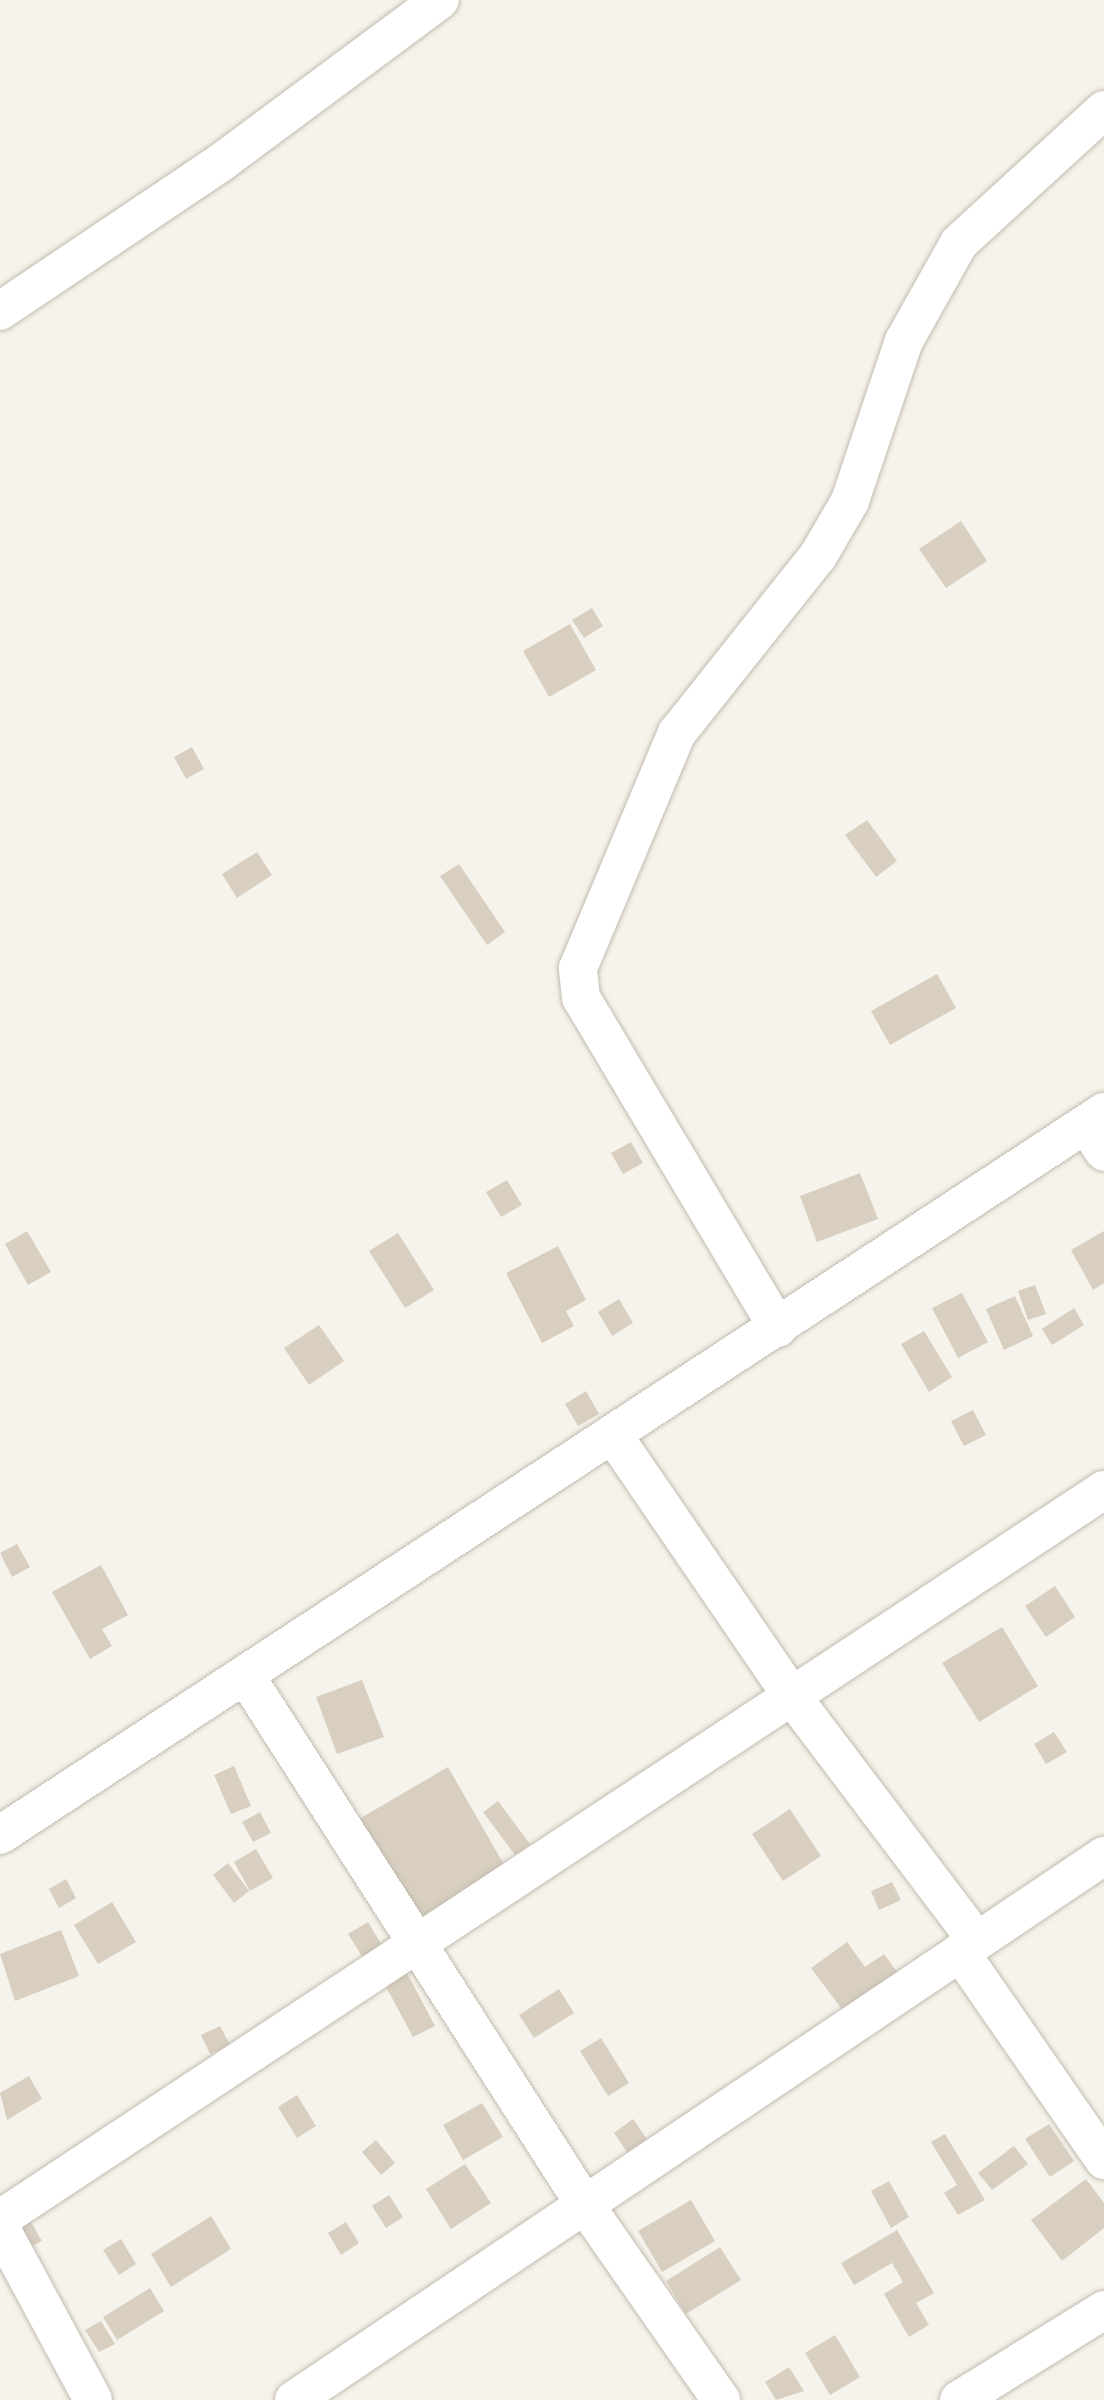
<!DOCTYPE html>
<style>
body{margin:0}
#map{position:relative;width:1104px;height:2400px;overflow:hidden;background:#f6f3ec;font-family:Rubik,sans-serif}
div>[style]{position:absolute}
[style*='--x']{left:calc(var(--x)*1px);top:calc(var(--y)*1px);width:calc(var(--w)*1px);rotate:calc(var(--a)*1deg)}
.building>*{inset:0;background:#d8cfc1}
.roads{filter:drop-shadow(0 0 2px #c2bbae) drop-shadow(0 0 2px #c2bbae)}
.minor>*{height:38px;margin:-19px;padding:0 19px;transform-origin:19px;border-radius:19px;background:#fff}
span{translate:-50% -50%;white-space:nowrap;text-align:center;line-height:1.15;-webkit-text-stroke:5px #fff;paint-order:stroke}
</style>
<div id="map">
<div class="building">
<i style="clip-path:polygon(961px 521px,987px 561px,946px 588px,919px 549px)"></i>
<i style="clip-path:polygon(592px 608px,603px 626px,584px 638px,572px 620px)"></i>
<i style="clip-path:polygon(570px 624px,596px 670px,549px 697px,523px 651px)"></i>
<i style="clip-path:polygon(192px 747px,204px 769px,186px 779px,174px 757px)"></i>
<i style="clip-path:polygon(867px 820px,897px 861px,876px 877px,845px 835px)"></i>
<i style="clip-path:polygon(257px 852px,272px 875px,237px 898px,222px 874px)"></i>
<i style="clip-path:polygon(459px 864px,505px 932px,487px 945px,440px 876px)"></i>
<i style="clip-path:polygon(937px 974px,956px 1008px,890px 1045px,871px 1011px)"></i>
<i style="clip-path:polygon(631px 1142px,643px 1163px,623px 1174px,611px 1153px)"></i>
<i style="clip-path:polygon(860px 1173px,878px 1219px,817px 1242px,800px 1196px)"></i>
<i style="clip-path:polygon(507px 1180px,522px 1205px,501px 1217px,486px 1192px)"></i>
<i style="clip-path:polygon(27px 1231px,51px 1272px,28px 1285px,5px 1244px)"></i>
<i style="clip-path:polygon(1104px 1231px,1104px 1283px,1093px 1290px,1071px 1250px)"></i>
<i style="clip-path:polygon(398px 1233px,434px 1290px,405px 1308px,369px 1251px)"></i>
<i style="clip-path:polygon(558px 1246px,586px 1300px,566px 1311px,574px 1326px,542px 1343px,506px 1273px)"></i>
<i style="clip-path:polygon(1035px 1285px,1046px 1314px,1028px 1320px,1018px 1291px)"></i>
<i style="clip-path:polygon(962px 1293px,988px 1342px,958px 1358px,932px 1308px)"></i>
<i style="clip-path:polygon(1015px 1296px,1033px 1336px,1004px 1350px,986px 1309px)"></i>
<i style="clip-path:polygon(619px 1299px,633px 1323px,612px 1336px,598px 1312px)"></i>
<i style="clip-path:polygon(1074px 1308px,1084px 1325px,1052px 1345px,1042px 1329px)"></i>
<i style="clip-path:polygon(319px 1325px,344px 1361px,309px 1385px,284px 1348px)"></i>
<i style="clip-path:polygon(924px 1331px,952px 1377px,929px 1392px,901px 1344px)"></i>
<i style="clip-path:polygon(586px 1391px,599px 1414px,578px 1426px,565px 1404px)"></i>
<i style="clip-path:polygon(973px 1410px,986px 1435px,964px 1446px,951px 1421px)"></i>
<i style="clip-path:polygon(17px 1544px,30px 1567px,12px 1577px,0 1553px)"></i>
<i style="clip-path:polygon(101px 1565px,128px 1615px,102px 1629px,112px 1646px,90px 1659px,52px 1592px)"></i>
<i style="clip-path:polygon(1055px 1586px,1075px 1617px,1046px 1637px,1025px 1606px)"></i>
<i style="clip-path:polygon(1002px 1627px,1038px 1686px,979px 1722px,942px 1663px)"></i>
<i style="clip-path:polygon(362px 1680px,384px 1737px,337px 1754px,316px 1697px)"></i>
<i style="clip-path:polygon(1054px 1732px,1067px 1752px,1046px 1764px,1034px 1744px)"></i>
<i style="clip-path:polygon(234px 1766px,251px 1806px,231px 1814px,214px 1775px)"></i>
<i style="clip-path:polygon(448px 1767px,506px 1868px,400px 1929px,359px 1819px)"></i>
<i style="clip-path:polygon(498px 1801px,530px 1844px,515px 1855px,483px 1812px)"></i>
<i style="clip-path:polygon(790px 1809px,821px 1856px,783px 1881px,752px 1834px)"></i>
<i style="clip-path:polygon(260px 1812px,271px 1833px,253px 1842px,242px 1822px)"></i>
<i style="clip-path:polygon(256px 1849px,273px 1878px,250px 1891px,234px 1862px)"></i>
<i style="clip-path:polygon(228px 1863px,249px 1891px,234px 1903px,213px 1875px)"></i>
<i style="clip-path:polygon(66px 1879px,76px 1898px,59px 1908px,49px 1889px)"></i>
<i style="clip-path:polygon(892px 1882px,901px 1900px,879px 1910px,871px 1891px)"></i>
<i style="clip-path:polygon(112px 1902px,136px 1942px,98px 1964px,74px 1925px)"></i>
<i style="clip-path:polygon(368px 1922px,384px 1949px,365px 1961px,348px 1934px)"></i>
<i style="clip-path:polygon(61px 1930px,79px 1976px,15px 2001px,0 1954px)"></i>
<i style="clip-path:polygon(847px 1942px,865px 1967px,884px 1954px,903px 1980px,850px 2020px,811px 1968px)"></i>
<i style="clip-path:polygon(407px 1973px,435px 2026px,413px 2037px,385px 1985px)"></i>
<i style="clip-path:polygon(559px 1989px,574px 2013px,534px 2038px,519px 2015px)"></i>
<i style="clip-path:polygon(220px 2026px,230px 2045px,210px 2054px,201px 2035px)"></i>
<i style="clip-path:polygon(601px 2038px,629px 2083px,608px 2096px,580px 2051px)"></i>
<i style="clip-path:polygon(29px 2076px,42px 2099px,7px 2120px,0 2093px)"></i>
<i style="clip-path:polygon(297px 2095px,316px 2126px,297px 2138px,278px 2107px)"></i>
<i style="clip-path:polygon(482px 2103px,503px 2137px,463px 2160px,443px 2125px)"></i>
<i style="clip-path:polygon(633px 2119px,647px 2139px,627px 2152px,614px 2133px)"></i>
<i style="clip-path:polygon(1049px 2124px,1074px 2161px,1050px 2177px,1025px 2139px)"></i>
<i style="clip-path:polygon(945px 2134px,985px 2200px,958px 2215px,944px 2193px,957px 2185px,931px 2142px)"></i>
<i style="clip-path:polygon(376px 2140px,395px 2163px,381px 2175px,362px 2152px)"></i>
<i style="clip-path:polygon(1014px 2146px,1028px 2164px,992px 2190px,978px 2173px)"></i>
<i style="clip-path:polygon(465px 2164px,491px 2203px,451px 2229px,426px 2189px)"></i>
<i style="clip-path:polygon(1086px 2179px,1104px 2203px,1104px 2228px,1062px 2261px,1031px 2220px)"></i>
<i style="clip-path:polygon(889px 2181px,909px 2217px,891px 2228px,871px 2191px)"></i>
<i style="clip-path:polygon(389px 2195px,403px 2217px,386px 2228px,372px 2206px)"></i>
<i style="clip-path:polygon(691px 2200px,715px 2241px,662px 2272px,638px 2231px)"></i>
<i style="clip-path:polygon(211px 2216px,231px 2249px,171px 2287px,151px 2254px)"></i>
<i style="clip-path:polygon(29px 2219px,42px 2241px,17px 2254px,5px 2231px)"></i>
<i style="clip-path:polygon(346px 2222px,359px 2243px,341px 2255px,328px 2233px)"></i>
<i style="clip-path:polygon(897px 2230px,934px 2293px,916px 2303px,929px 2325px,909px 2337px,884px 2294px,903px 2282px,892px 2263px,854px 2285px,841px 2263px)"></i>
<i style="clip-path:polygon(121px 2239px,136px 2264px,119px 2275px,103px 2250px)"></i>
<i style="clip-path:polygon(720px 2247px,741px 2280px,686px 2314px,666px 2281px)"></i>
<i style="clip-path:polygon(150px 2288px,164px 2311px,117px 2340px,103px 2317px)"></i>
<i style="clip-path:polygon(101px 2321px,115px 2344px,99px 2352px,85px 2330px)"></i>
<i style="clip-path:polygon(835px 2335px,860px 2377px,830px 2395px,805px 2353px)"></i>
<i style="clip-path:polygon(789px 2367px,804px 2391px,776px 2400px,765px 2382px)"></i>
</div>
<div class="roads">
<div class="minor">
<i style="--x:0;--y:311;--w:269;--a:-33.9"></i>
<i style="--x:223;--y:161;--w:270;--a:-36.6"></i>
<i style="--x:1086;--y:1124;--w:33;--a:57"></i>
<i style="--x:778;--y:1328;--w:384;--a:-120.8"></i>
<i style="--x:581;--y:998;--w:30;--a:-96"></i>
<i style="--x:578;--y:968;--w:255;--a:-67.2"></i>
<i style="--x:677;--y:733;--w:226;--a:-51.5"></i>
<i style="--x:818;--y:556;--w:64;--a:-59.8"></i>
<i style="--x:850;--y:501;--w:169;--a:-71.4"></i>
<i style="--x:904;--y:341;--w:112;--a:-60.7"></i>
<i style="--x:959;--y:243;--w:197;--a:-42.5"></i>
<i style="--x:613;--y:1435;--w:315;--a:55.6"></i>
<i style="--x:791;--y:1695;--w:308;--a:52.9"></i>
<i style="--x:245;--y:1675;--w:630;--a:57.32"></i>
<i style="--x:585;--y:2205;--w:238;--a:55.1"></i>
<i style="--x:0;--y:1835;--w:1320;--a:-33.22"></i>
<i style="--x:960;--y:1952;--w:253;--a:55.3"></i>
<i style="--x:0;--y:2219;--w:1323;--a:-33.44"></i>
<i style="--x:0;--y:2227;--w:196;--a:61.7"></i>
<i style="--x:294;--y:2400;--w:976;--a:-33.89"></i>
<i style="--x:959;--y:2400;--w:171;--a:-31.8"></i>
</div>
</div>
</div>
